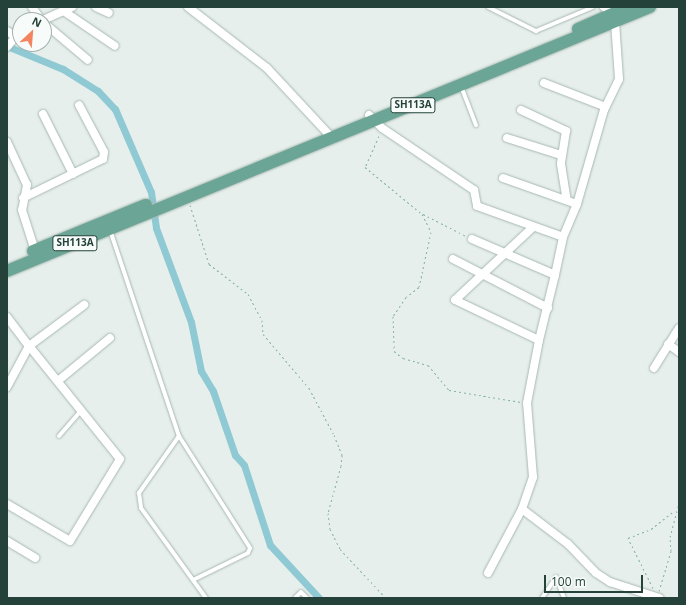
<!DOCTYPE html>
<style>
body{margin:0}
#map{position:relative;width:686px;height:605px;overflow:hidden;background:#e6efeb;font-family:"Open Sans",sans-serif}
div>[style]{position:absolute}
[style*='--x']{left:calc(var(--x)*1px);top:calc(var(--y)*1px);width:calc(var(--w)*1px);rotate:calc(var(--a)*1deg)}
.canal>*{height:7px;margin:-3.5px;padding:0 3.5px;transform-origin:3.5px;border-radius:3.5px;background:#8ec9d4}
.path>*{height:1px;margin-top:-0.5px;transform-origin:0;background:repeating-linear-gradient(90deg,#86b3a5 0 2px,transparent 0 5px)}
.roads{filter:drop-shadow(0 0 1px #a8b8b2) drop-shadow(0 0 1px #a8b8b2)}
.lane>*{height:4px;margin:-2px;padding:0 2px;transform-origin:2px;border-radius:2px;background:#fff}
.street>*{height:8px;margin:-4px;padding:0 4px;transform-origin:4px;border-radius:4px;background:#fff}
.primary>*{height:12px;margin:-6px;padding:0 6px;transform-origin:6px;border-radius:6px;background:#6aa596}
span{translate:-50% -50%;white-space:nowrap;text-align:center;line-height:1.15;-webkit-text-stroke:3px #f7fbf9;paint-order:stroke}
.shield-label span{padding:1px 3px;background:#f7fbf9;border:1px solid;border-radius:3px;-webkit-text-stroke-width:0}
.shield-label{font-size:10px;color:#24423a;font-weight:700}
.frame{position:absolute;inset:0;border:8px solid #24423a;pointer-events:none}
.north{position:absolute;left:12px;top:12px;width:40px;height:40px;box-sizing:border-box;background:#f7fbf9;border:1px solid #a3b1ad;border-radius:50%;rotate:26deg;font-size:11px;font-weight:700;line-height:16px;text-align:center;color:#24423a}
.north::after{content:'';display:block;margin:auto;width:14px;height:18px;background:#f4845f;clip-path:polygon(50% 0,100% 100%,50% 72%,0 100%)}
.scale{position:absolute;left:544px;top:575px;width:99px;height:18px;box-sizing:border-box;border:2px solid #24423a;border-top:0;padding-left:5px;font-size:12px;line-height:14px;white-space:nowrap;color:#24423a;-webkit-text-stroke:3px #f7fbf9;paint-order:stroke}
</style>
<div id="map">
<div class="canal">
<i style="--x:7;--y:46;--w:61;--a:22.3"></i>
<i style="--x:63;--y:69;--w:41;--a:32.2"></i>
<i style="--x:98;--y:91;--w:25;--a:47"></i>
<i style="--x:115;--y:109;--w:90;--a:66.6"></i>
<i style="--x:151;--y:192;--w:36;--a:82"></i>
<i style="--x:156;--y:228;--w:100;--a:69.6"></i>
<i style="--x:191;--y:322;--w:50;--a:78.5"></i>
<i style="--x:201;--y:371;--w:23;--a:59"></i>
<i style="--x:213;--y:391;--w:68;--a:71"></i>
<i style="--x:235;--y:455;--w:13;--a:48"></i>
<i style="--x:244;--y:465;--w:84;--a:72"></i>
<i style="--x:270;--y:545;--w:72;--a:47.2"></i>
</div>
<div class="path">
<i style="--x:379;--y:136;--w:34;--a:114"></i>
<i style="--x:365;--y:167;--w:74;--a:39.5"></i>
<i style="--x:422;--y:214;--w:20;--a:63"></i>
<i style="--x:431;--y:232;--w:56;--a:102.3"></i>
<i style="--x:419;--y:287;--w:16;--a:142"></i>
<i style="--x:406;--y:297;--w:23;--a:124"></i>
<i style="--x:393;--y:316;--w:35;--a:88"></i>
<i style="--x:394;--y:351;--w:11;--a:38"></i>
<i style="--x:403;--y:358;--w:26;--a:16"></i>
<i style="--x:428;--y:365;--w:33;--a:50"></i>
<i style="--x:449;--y:390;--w:73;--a:9.5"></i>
<i style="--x:190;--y:205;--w:62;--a:72.1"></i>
<i style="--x:209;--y:264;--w:49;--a:37.6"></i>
<i style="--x:248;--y:294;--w:30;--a:62"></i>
<i style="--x:262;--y:320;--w:14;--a:86"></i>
<i style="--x:263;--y:334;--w:71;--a:49.6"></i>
<i style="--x:309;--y:388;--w:53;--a:62"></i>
<i style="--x:334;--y:435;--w:22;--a:68"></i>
<i style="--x:342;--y:455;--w:11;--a:95"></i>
<i style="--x:341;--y:466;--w:49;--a:105.5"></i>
<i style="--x:328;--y:513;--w:16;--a:83"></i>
<i style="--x:330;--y:529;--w:22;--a:63"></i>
<i style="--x:340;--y:549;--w:67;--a:46.8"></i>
<i style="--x:423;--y:214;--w:48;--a:27.1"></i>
<i style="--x:653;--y:588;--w:56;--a:-116.6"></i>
<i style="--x:628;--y:538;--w:25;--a:-21"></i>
<i style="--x:651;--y:529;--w:29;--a:-38"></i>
<i style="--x:659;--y:591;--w:42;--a:-73.3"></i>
<i style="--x:671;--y:551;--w:14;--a:-94"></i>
<i style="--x:670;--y:537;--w:35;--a:-75"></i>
</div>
<div class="roads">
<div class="lane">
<i style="--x:488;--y:7;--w:54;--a:26.6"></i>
<i style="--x:536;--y:31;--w:62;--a:-22.8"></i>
<i style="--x:461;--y:86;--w:42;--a:69"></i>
<i style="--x:110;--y:230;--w:217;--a:71.5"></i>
<i style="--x:179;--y:436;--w:70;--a:125.1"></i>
<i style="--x:139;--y:493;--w:15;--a:82"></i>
<i style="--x:141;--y:508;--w:111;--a:54.2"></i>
<i style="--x:59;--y:436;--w:33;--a:-49"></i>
<i style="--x:179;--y:436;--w:133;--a:57.6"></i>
<i style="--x:250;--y:548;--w:5;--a:112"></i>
<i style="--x:248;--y:553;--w:59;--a:153.9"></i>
<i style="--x:295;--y:598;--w:8;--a:-45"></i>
<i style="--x:301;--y:592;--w:8;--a:45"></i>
<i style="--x:542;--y:598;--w:25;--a:-56"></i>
<i style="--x:556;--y:577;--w:22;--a:69"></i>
</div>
<div class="street">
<i style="--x:32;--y:7;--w:16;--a:55"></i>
<i style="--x:96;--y:7;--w:14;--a:25"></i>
<i style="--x:188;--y:7;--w:100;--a:37.7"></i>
<i style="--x:267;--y:68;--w:97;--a:47.1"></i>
<i style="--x:65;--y:12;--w:60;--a:34.2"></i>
<i style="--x:43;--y:20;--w:32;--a:-24"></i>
<i style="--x:44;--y:23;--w:57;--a:40.1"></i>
<i style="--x:7;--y:31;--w:9;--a:32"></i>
<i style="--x:7;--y:47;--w:20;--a:-49"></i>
<i style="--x:544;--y:83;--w:66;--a:21.2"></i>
<i style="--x:521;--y:110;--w:50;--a:25"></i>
<i style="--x:566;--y:131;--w:33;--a:99"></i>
<i style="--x:561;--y:164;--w:36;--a:81"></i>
<i style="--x:43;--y:114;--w:67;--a:63.4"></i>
<i style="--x:369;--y:115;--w:18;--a:45"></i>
<i style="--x:382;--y:128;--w:111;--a:34"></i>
<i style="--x:474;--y:190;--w:16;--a:79"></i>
<i style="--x:477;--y:206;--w:91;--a:19.8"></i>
<i style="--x:507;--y:138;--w:57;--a:17.5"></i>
<i style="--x:7;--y:142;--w:47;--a:65.1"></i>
<i style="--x:27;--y:185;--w:25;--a:101"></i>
<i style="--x:22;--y:210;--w:46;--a:72.3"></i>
<i style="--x:503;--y:178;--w:78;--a:19.4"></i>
<i style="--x:577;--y:204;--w:98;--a:-74"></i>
<i style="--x:604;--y:110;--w:34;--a:-64"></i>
<i style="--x:619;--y:79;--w:57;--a:-94"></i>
<i style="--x:615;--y:22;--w:9;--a:-111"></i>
<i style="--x:612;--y:14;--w:11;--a:-139"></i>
<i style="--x:23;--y:198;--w:89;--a:-26"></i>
<i style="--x:103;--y:159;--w:7;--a:-82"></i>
<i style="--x:104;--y:152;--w:53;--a:-118"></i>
<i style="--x:532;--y:228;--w:105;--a:136.9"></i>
<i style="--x:455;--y:300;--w:93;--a:25.5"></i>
<i style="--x:539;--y:340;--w:67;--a:-76.2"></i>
<i style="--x:472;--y:239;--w:90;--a:23.4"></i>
<i style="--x:555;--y:275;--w:39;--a:-78"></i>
<i style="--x:563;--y:237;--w:36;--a:-67"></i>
<i style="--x:453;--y:259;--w:107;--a:27.3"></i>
<i style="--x:7;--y:317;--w:36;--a:53"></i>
<i style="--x:29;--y:346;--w:47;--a:118.2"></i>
<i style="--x:668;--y:344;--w:14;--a:36"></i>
<i style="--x:654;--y:368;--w:47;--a:-58"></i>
<i style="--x:59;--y:380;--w:66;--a:-39.5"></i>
<i style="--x:7;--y:504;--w:73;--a:30.4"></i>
<i style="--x:70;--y:541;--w:96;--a:-58.6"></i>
<i style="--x:120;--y:459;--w:145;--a:-128.8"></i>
<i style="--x:29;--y:346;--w:69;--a:-36.7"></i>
<i style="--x:522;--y:509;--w:58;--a:37.3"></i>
<i style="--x:568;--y:544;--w:40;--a:46"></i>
<i style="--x:596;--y:573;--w:17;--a:33"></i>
<i style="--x:610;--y:582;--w:52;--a:18.1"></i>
<i style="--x:7;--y:541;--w:33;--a:31"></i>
<i style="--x:488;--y:573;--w:72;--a:-62"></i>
<i style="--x:522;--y:509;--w:34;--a:-71"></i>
<i style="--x:533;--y:477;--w:74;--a:-94.6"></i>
<i style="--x:527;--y:403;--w:64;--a:-79.2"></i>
</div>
<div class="primary">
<i style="--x:578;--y:29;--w:55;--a:-23.7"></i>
<i style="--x:33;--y:251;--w:122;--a:-22.2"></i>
<i style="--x:7;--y:271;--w:695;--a:-22.32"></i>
</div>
</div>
<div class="shield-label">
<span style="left:413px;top:105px">SH113A</span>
<span style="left:75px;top:243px">SH113A</span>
</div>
<div class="frame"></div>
<div class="north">N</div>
<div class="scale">100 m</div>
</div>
